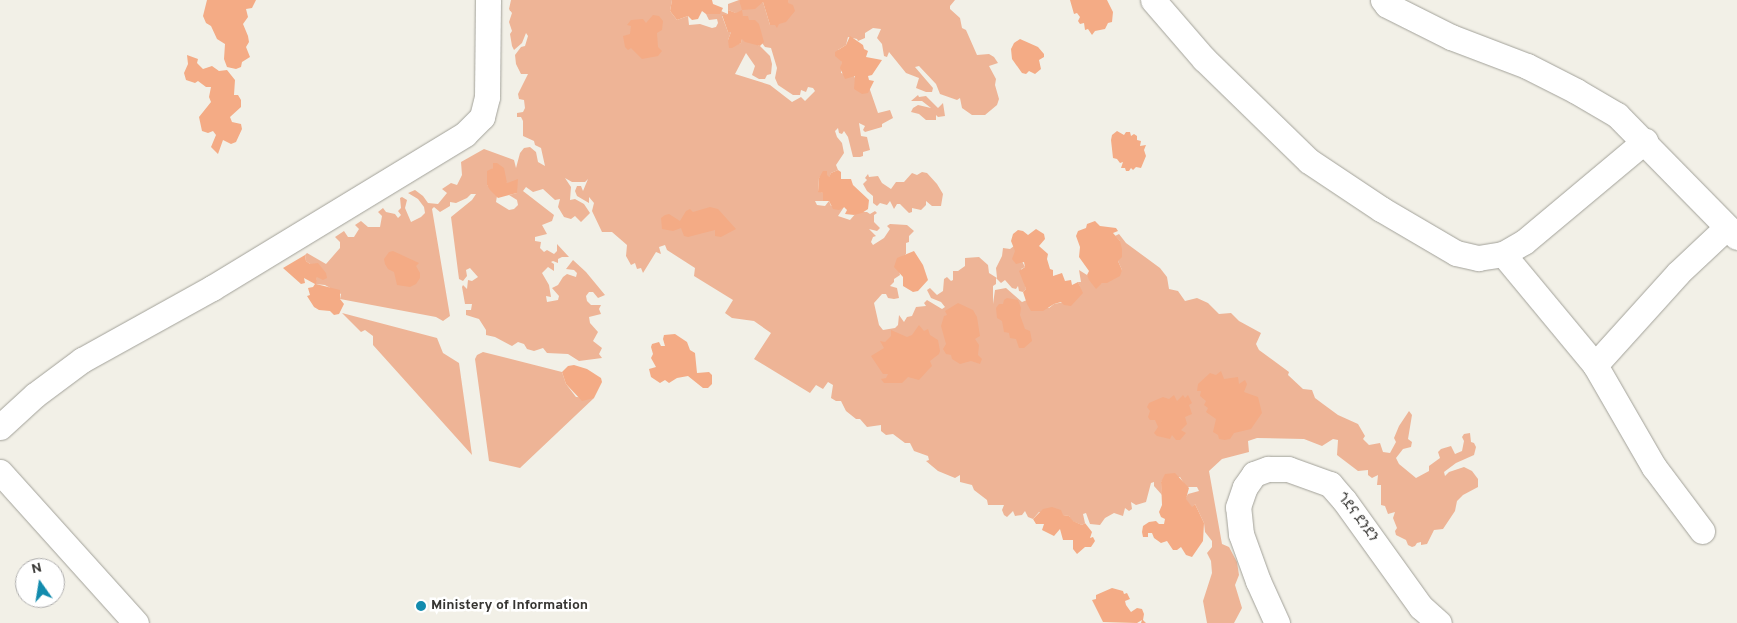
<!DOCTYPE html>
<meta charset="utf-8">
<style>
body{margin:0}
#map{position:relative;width:1737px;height:623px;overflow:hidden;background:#f2f0e7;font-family:Overpass,"Noto Sans Ethiopic",sans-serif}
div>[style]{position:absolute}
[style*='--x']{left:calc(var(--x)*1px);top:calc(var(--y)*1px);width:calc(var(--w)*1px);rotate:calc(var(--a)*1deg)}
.green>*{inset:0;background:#eeb496}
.forest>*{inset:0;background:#f4ab85}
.roads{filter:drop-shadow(0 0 1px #a2a199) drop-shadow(0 0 1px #a2a199)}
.street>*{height:25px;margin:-12.5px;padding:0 12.5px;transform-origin:12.5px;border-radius:12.5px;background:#fff}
.dots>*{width:14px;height:14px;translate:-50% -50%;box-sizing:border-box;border:2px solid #fff;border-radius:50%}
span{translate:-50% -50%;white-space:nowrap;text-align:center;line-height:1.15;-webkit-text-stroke:5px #fff;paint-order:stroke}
.street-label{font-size:14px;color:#363532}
.poi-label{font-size:14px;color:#363532;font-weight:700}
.left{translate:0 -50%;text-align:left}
.north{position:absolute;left:15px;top:558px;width:50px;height:50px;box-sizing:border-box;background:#fff;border:1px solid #afaead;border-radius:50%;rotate:347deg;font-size:14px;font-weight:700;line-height:20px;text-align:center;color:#363532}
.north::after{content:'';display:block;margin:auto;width:18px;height:22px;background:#128bad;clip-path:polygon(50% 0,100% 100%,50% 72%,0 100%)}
</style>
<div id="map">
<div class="green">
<i style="clip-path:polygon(evenodd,511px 0,672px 0,670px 11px,677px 20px,688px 16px,689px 25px,700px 24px,712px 28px,716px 27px,718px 23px,717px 19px,709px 20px,706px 14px,719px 14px,721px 11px,728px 14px,722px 16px,728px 32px,731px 32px,728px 40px,735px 45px,741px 43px,742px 38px,760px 46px,770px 56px,772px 64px,771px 74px,767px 75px,765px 79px,759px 79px,752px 75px,755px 66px,746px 53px,735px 74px,770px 85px,792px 102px,801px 97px,805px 101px,815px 91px,813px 88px,808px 87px,806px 92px,801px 90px,800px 95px,793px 95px,778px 85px,775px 78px,777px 68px,771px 48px,765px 47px,762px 43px,759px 28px,743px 16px,728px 10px,728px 4px,739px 0,742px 5px,750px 8px,763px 2px,770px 25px,775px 25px,789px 0,955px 0,950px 6px,950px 9px,960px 18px,962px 28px,966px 30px,977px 55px,989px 54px,994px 57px,998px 63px,989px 66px,996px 79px,995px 85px,999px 99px,997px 105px,985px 115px,972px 115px,962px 108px,960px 98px,957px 100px,940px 94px,936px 84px,919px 66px,915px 67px,933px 88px,932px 92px,926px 92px,916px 88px,919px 78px,906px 73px,889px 52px,887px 57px,884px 56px,882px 44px,877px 38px,881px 29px,873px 28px,865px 33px,865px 38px,858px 41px,857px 39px,848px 37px,846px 45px,838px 50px,842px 62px,841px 73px,854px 76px,856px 80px,869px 87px,878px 113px,890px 110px,893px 118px,882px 124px,882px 127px,865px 132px,863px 130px,865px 126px,859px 123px,861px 136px,867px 137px,870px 150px,863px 152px,863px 156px,860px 157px,853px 157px,848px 137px,844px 131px,842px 134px,839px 133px,838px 128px,835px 131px,837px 137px,842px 143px,844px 153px,836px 165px,838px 170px,831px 173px,829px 178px,822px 175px,819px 178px,818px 191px,823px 193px,823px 201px,815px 201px,817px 205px,825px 206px,829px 201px,831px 206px,844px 207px,838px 216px,850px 220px,857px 212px,867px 212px,870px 214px,875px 211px,877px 213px,874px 215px,874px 222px,880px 228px,877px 231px,869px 229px,876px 236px,873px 237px,871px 242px,873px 245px,884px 238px,890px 229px,887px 226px,890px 224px,907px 225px,914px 231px,909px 236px,909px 242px,906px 243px,906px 254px,897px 261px,900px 275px,894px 279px,894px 282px,890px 286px,897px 288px,899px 298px,894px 299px,888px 298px,886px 294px,882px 294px,874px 303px,879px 325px,883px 330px,895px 328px,898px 325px,899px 315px,904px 322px,907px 317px,912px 316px,916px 307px,926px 306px,924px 303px,927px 300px,942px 309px,945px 307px,941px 302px,931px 298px,927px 290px,930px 288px,937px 295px,943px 291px,944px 279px,947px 277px,951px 281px,953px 280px,953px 271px,958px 271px,965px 266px,965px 258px,979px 257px,988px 265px,989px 273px,997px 278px,996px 268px,1002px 256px,1003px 248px,1010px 249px,1014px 246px,1025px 267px,1021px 269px,1026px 289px,1023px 292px,1019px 291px,1018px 286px,1016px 289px,1012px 288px,1005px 280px,1001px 283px,996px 278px,996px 284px,993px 286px,993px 304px,995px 290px,1006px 288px,1022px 302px,1027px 300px,1049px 308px,1054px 304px,1074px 300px,1082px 293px,1078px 282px,1081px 282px,1079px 270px,1087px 275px,1094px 284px,1102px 283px,1122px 270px,1118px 261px,1120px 241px,1115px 236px,1119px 234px,1126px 243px,1160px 268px,1167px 277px,1169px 289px,1178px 291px,1185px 301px,1197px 298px,1208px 303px,1219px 314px,1231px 313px,1239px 321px,1261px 333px,1256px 344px,1259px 350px,1289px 372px,1288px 375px,1303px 389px,1312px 390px,1315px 398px,1323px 404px,1338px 415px,1358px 424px,1365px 436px,1363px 439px,1369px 445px,1380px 443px,1383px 452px,1390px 453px,1396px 442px,1394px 438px,1399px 426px,1409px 411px,1412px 415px,1408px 439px,1412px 442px,1411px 447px,1403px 449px,1396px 458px,1399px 464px,1416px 478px,1429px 471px,1429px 466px,1440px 458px,1438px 452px,1441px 449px,1451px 446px,1455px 454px,1462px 451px,1464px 441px,1462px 437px,1464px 434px,1470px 433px,1471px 442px,1474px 443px,1476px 447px,1474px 455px,1456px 463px,1444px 472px,1445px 476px,1449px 472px,1464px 467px,1472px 471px,1478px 479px,1478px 487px,1463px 495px,1457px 501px,1455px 511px,1443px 529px,1434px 530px,1427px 544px,1421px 545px,1421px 542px,1417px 543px,1415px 546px,1412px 547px,1408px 545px,1406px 540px,1396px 535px,1395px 531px,1397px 528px,1393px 518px,1395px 512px,1388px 514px,1385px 506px,1381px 505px,1381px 485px,1377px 485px,1378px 475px,1372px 478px,1368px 475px,1368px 470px,1358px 471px,1337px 455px,1338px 440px,1333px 439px,1322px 446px,1304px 439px,1257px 438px,1248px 441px,1249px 452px,1222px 459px,1209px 471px,1222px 544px,1229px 547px,1237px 562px,1239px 575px,1235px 585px,1242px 608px,1234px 623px,1207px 623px,1203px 601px,1212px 573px,1211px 561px,1207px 553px,1212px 547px,1212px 541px,1205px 532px,1204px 523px,1195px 504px,1192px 508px,1185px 499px,1188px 494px,1199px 491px,1197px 487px,1186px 487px,1180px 477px,1164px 479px,1161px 482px,1162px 495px,1154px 486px,1154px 482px,1151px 483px,1146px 502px,1136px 505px,1131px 502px,1132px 509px,1129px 511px,1125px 508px,1123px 516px,1114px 513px,1105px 518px,1100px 525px,1090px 524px,1086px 513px,1083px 514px,1085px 523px,1082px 525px,1072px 521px,1069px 516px,1039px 512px,1033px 519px,1028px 517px,1025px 511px,1022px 515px,1015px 516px,1013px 511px,1007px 517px,1004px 515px,1002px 510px,1004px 505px,988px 505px,987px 500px,974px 490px,972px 485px,960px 482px,960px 475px,955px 478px,938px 471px,926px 461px,929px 460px,928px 456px,914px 451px,910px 443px,905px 443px,893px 434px,886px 435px,881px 431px,881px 425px,867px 427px,860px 419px,856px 419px,846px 411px,841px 401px,836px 401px,831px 398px,833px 385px,828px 382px,823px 389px,816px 385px,810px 393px,754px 359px,771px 333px,754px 321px,732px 318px,725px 313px,733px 300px,694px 276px,695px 268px,667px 250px,665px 245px,659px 247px,661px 254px,656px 252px,643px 273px,641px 268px,637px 269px,635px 263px,631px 265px,626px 256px,627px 245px,612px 232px,602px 232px,592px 211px,594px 203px,589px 197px,589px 203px,577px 196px,575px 191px,577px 186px,581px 186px,583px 191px,588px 179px,585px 182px,572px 182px,565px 178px,571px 187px,570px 200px,575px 199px,584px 204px,590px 213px,581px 222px,575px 216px,571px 219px,564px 217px,558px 207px,560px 199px,555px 200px,543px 189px,533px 192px,526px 187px,523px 191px,554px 215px,552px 221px,542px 225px,547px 234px,535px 237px,535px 241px,541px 242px,540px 248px,544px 252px,547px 250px,554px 254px,557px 251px,557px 244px,569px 257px,562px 257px,558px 259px,558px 263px,553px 261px,551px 262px,554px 264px,554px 271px,548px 267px,542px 273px,549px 285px,551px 297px,546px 296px,547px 302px,558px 300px,559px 296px,552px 288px,558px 285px,563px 277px,567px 274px,576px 277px,577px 273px,574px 270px,566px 269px,573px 260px,586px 272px,605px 295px,598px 298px,593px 292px,589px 292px,586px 296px,587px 301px,591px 305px,601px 305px,599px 309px,601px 314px,589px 317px,590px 323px,598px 332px,593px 341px,602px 348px,599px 354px,602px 358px,579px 361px,568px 354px,547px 353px,543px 348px,534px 351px,527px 349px,524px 344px,518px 342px,512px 346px,495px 337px,486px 335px,486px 330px,479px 319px,466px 315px,466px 310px,471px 310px,472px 304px,465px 304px,462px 287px,463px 285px,467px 289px,468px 280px,472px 281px,478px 277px,470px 268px,466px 270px,467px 276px,463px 281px,459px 279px,451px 217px,472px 200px,476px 194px,471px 194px,467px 198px,456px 203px,450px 202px,450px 206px,440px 212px,434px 207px,432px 209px,450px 316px,443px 321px,436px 317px,340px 299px,341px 294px,325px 285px,315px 284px,317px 277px,310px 264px,306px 261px,305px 255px,307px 253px,326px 264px,340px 248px,340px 242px,335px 237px,344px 231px,348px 237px,354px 237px,359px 229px,355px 225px,361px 221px,368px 227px,380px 227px,382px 216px,378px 212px,383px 208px,386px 212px,395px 214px,398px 218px,401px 215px,398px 211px,401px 208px,400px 198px,402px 197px,407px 200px,405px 208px,411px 222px,421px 217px,425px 213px,424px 207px,418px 199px,408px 193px,415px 190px,423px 196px,428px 203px,438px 204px,447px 193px,442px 189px,451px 183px,457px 185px,462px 175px,461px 162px,484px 149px,514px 160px,516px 168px,520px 153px,524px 148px,530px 147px,536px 152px,538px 162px,545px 166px,541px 148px,535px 145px,534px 141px,523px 136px,523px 121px,521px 117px,517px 117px,517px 113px,523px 112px,525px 108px,524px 100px,519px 99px,518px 94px,528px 74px,521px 74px,516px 64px,515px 55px,521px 47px,525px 46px,528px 36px,526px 33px,522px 43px,514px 50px,512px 46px,510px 34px,512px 31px,509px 22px,512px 13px,509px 9px,511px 0,493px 168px,507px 183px,517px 186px,517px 193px,509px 195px,517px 200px,518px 205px,514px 209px,509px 210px,496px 202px,497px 196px,487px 185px,488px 176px,493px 168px)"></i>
<i style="clip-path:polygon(918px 95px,919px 97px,926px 96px,938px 108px,943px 103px,945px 116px,938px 117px,936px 115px,936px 120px,926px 120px,919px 114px,911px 112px,913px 108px,918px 105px,931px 108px,922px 101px,911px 101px)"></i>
<i style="clip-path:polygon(922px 172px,927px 173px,937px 184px,943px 194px,941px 206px,932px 206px,926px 201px,926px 205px,921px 210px,912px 208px,912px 212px,909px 213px,900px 204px,897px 204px,894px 209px,890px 201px,887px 205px,880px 203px,877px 206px,873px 203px,873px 196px,867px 191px,863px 184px,867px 180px,865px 178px,868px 174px,869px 177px,878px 176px,882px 183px,891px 189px,896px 182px,904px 182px,912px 173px,917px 175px)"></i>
<i style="clip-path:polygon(342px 313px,437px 338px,443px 353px,459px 363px,472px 455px,373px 345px,373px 336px,365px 330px,361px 332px)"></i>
<i style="clip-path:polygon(483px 352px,562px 372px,566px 384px,576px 397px,594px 398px,520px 468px,489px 461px,475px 359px,477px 355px)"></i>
</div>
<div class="forest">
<i style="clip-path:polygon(207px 0,256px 0,252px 8px,246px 9px,248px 17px,243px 24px,248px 36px,249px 42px,246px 47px,250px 57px,242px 62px,241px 67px,236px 69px,227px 67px,224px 59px,225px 44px,217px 39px,211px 26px,206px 23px,203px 16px)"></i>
<i style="clip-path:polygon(672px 0,712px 0,713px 4px,723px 8px,720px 14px,706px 14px,702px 11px,698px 19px,692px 20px,688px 16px,677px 20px,670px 11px)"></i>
<i style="clip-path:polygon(739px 0,789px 0,788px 3px,793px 5px,795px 11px,786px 22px,779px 24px,777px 28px,775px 25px,770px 25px,763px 2px,755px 9px,742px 10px,743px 16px,748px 16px,749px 20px,755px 20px,759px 24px,764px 42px,760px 46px,745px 42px,742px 39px,741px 43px,732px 48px,729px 48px,728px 40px,731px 32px,728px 32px,722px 15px,728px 14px,728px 10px,736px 13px,742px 10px)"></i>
<i style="clip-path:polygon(1070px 0,1107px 0,1113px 12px,1112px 22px,1108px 23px,1105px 29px,1095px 31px,1092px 35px,1088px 29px,1085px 30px,1084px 23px,1080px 24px,1078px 21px,1080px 17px,1077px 13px,1074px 14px)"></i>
<i style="clip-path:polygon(653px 15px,659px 16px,663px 21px,662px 30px,657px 33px,658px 47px,662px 51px,658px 56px,642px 59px,631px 48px,628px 50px,625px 47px,623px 36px,630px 34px,631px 26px,627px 25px,631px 20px,643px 19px,646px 23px)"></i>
<i style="clip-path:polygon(850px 36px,863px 45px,864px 49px,868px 51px,866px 57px,882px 60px,872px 75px,868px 76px,869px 80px,874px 81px,868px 93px,862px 94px,854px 89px,855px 76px,845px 79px,840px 68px,842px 62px,835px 56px,835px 52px,846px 45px)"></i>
<i style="clip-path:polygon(1020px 39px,1038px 47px,1044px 54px,1044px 57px,1039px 60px,1041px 69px,1035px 74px,1029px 71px,1026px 74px,1022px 73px,1012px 59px,1011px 49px,1014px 43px)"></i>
<i style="clip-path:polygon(187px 55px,198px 59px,197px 63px,203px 69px,212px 66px,219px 71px,227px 70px,235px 80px,234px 95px,238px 95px,241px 100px,241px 107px,230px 117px,232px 122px,241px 124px,242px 129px,236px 142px,231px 144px,223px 140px,218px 154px,211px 147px,216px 135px,213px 131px,208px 133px,202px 131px,199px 117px,211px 102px,209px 97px,211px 87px,206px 87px,198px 81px,195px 83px,186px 80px,184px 73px,188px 64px)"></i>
<i style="clip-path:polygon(1117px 131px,1124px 135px,1126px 132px,1130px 132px,1131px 136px,1134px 134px,1137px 136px,1137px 140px,1141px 141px,1140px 146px,1146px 145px,1144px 150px,1146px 156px,1141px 168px,1136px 167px,1133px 170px,1131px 168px,1129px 171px,1126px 171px,1125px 168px,1121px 168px,1123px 162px,1120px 163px,1117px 159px,1113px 158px,1111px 140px,1112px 135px)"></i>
<i style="clip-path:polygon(493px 163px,497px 163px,504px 168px,507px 183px,518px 179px,517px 193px,498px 198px,490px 190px,487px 185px,487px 171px,493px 168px)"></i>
<i style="clip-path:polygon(838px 170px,841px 172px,841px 179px,851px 179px,853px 185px,869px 200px,868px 209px,862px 213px,854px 215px,845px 214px,847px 210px,844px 207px,839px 210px,833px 209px,829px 201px,823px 201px,823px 193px,818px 192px,819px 178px,823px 171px,827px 171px,827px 175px,829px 177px,831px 173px)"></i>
<i style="clip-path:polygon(710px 207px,718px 209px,736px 229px,721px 237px,715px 236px,715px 230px,688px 237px,684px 236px,681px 228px,673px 231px,662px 229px,661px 218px,665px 215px,669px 214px,680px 221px,686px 211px,690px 209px,693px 212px)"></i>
<i style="clip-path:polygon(1095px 221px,1100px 226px,1116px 228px,1118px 231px,1113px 233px,1120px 241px,1122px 249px,1122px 257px,1118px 261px,1122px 270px,1120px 276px,1107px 283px,1102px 283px,1096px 289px,1089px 280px,1087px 275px,1089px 271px,1079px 257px,1080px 247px,1076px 236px,1078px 231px,1086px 228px,1087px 224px)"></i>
<i style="clip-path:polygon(1036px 229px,1044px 234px,1045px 239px,1039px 246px,1048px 254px,1047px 259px,1050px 269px,1053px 270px,1053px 276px,1062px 273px,1065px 281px,1071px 280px,1072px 285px,1078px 282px,1083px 293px,1071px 306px,1064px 305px,1061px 302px,1054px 304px,1043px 311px,1031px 311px,1027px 304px,1023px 292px,1026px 289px,1019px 271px,1025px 267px,1024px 262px,1016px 264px,1012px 259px,1015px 251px,1011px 241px,1013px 234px,1018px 230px,1023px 231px,1028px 235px)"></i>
<i style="clip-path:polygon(393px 251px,419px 263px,416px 266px,420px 273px,420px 278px,416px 284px,410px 287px,397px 285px,394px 272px,388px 269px,385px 264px,384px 259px,389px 252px)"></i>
<i style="clip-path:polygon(914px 251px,923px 265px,928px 280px,918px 291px,913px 292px,903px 286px,903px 277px,894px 267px,897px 258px)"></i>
<i style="clip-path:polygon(305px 255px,306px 261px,310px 264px,318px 263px,326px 273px,327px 278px,323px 280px,317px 277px,316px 284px,340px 290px,340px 299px,344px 304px,339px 314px,334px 315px,330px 311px,319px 310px,314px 307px,307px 296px,310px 295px,308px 288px,313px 287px,315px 284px,304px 278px,305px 283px,301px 284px,283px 268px)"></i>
<i style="clip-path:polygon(1007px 298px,1018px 300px,1021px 308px,1020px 315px,1025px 329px,1030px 331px,1032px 341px,1024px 348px,1019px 348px,1016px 339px,1010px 338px,1009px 333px,1004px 332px,1002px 321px,997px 318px,996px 308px,999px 304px,1003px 304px,1004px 300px)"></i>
<i style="clip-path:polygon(958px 303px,973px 310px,977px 317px,980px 336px,975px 339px,979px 345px,978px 355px,982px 359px,980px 364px,971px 361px,960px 364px,952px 359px,951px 355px,946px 354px,943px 349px,946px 344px,941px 326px,944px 316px,947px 315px,945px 311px)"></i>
<i style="clip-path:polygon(919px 325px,924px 331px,928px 329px,930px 335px,938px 340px,940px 351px,939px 354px,930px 361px,932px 366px,929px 369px,919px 380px,908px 377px,902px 383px,884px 383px,881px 379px,886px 378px,888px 374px,883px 374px,871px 356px,884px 348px,880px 341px,885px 342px,891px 336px,891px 330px,907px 337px,912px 335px)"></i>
<i style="clip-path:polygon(675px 334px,687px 342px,690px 350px,695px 353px,697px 373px,709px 372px,712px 375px,712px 384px,708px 388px,703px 388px,688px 376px,677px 378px,669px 383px,665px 380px,660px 383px,651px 377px,649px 369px,656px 367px,651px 358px,653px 354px,651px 347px,652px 344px,659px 342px,661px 346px,665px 346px,663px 339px,664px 335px)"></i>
<i style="clip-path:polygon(574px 365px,587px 369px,601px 378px,602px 382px,594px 398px,582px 401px,566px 384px,562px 372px,568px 366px)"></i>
<i style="clip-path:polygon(1221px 371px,1224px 379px,1238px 377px,1239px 384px,1245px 380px,1247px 384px,1244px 392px,1258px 397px,1262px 413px,1251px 429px,1234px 433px,1230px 439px,1225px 440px,1219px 439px,1218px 435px,1213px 432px,1216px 419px,1206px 412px,1208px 408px,1204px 405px,1206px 401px,1200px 396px,1201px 391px,1197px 391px,1198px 384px,1210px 373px,1216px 375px)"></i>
<i style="clip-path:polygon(1174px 395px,1177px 401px,1183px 395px,1185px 398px,1188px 395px,1192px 403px,1189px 405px,1192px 414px,1185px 417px,1187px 424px,1181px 430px,1186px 433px,1180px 440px,1176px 440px,1172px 435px,1170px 439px,1157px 436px,1154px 433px,1158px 427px,1155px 420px,1150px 420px,1148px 417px,1150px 411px,1147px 407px,1149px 403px,1163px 397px,1169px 399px)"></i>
<i style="clip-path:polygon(1175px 473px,1189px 488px,1186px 499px,1192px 507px,1195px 504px,1204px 523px,1203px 541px,1192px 557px,1186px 555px,1181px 547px,1177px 550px,1173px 550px,1167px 541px,1161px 543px,1154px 538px,1152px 533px,1148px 533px,1148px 537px,1143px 537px,1142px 532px,1143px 526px,1149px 522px,1156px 521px,1159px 524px,1164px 524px,1165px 519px,1161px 517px,1159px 512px,1162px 505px,1161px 482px,1165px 474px)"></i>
<i style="clip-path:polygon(1052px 507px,1061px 510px,1063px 515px,1069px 516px,1073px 521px,1082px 525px,1085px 523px,1092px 532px,1090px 538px,1093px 537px,1095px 541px,1091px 547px,1085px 547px,1077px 554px,1073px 549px,1073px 540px,1063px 540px,1060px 529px,1054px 536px,1042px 530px,1044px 524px,1036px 524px,1033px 519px,1043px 509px)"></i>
<i style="clip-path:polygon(1112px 588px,1123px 591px,1124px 594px,1127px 593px,1130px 599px,1125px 601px,1126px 605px,1131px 612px,1137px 608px,1142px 609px,1144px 614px,1143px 620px,1146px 623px,1141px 623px,1142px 620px,1137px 623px,1103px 622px,1092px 600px,1096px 599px,1096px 595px)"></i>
</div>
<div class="roads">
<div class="street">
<i style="--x:1153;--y:0;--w:78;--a:49.2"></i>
<i style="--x:1204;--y:59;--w:146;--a:44.2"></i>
<i style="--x:1309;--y:161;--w:87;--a:33.7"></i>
<i style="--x:1381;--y:209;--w:87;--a:30.4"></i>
<i style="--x:1456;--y:253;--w:23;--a:13"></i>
<i style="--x:1478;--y:258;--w:25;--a:-9"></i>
<i style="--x:1503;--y:254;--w:24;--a:-30"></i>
<i style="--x:1524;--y:242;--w:158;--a:-39.9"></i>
<i style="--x:1383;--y:0;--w:6;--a:51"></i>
<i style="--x:1387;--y:5;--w:72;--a:26.6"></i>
<i style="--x:1451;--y:37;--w:81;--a:20.9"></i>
<i style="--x:1527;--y:66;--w:55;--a:27"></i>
<i style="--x:1576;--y:91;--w:48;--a:30.3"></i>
<i style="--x:1617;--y:115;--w:171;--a:45.5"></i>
<i style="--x:1503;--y:254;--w:144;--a:50.3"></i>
<i style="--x:1595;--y:365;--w:118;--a:60"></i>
<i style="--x:1654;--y:467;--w:80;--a:53.1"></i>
<i style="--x:1595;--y:365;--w:124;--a:-47.9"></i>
<i style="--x:1678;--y:273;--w:67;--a:-43.2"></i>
<i style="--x:0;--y:427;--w:47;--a:-42.4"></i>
<i style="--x:35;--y:395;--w:59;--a:-36.7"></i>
<i style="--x:82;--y:360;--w:149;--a:-29"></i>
<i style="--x:212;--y:288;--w:296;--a:-31.3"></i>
<i style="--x:465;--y:134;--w:24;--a:-45"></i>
<i style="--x:482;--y:117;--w:21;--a:-76"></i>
<i style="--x:487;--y:97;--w:97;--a:-89.4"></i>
<i style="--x:0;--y:472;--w:203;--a:48"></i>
<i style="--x:1277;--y:623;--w:46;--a:-114.3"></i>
<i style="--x:1258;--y:581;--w:50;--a:-109.9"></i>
<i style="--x:1241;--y:534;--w:27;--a:-96"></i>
<i style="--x:1238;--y:507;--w:21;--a:-71"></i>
<i style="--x:1245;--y:487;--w:16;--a:-55"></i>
<i style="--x:1254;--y:474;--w:15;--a:-20"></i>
<i style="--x:1268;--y:469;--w:20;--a:0"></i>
<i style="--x:1288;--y:469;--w:45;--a:19.7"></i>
<i style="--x:1330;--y:484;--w:21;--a:49"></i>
<i style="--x:1344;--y:500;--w:132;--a:54.3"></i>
<i style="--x:1421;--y:607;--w:24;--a:42"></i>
</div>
</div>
<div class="dots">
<i style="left:421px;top:606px;background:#128bad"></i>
</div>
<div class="street-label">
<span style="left:1357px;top:518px;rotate:53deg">ጎደና ደንደን</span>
</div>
<div class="poi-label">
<span class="left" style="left:431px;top:606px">Ministery of Information</span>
</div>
<div class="north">N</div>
</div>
